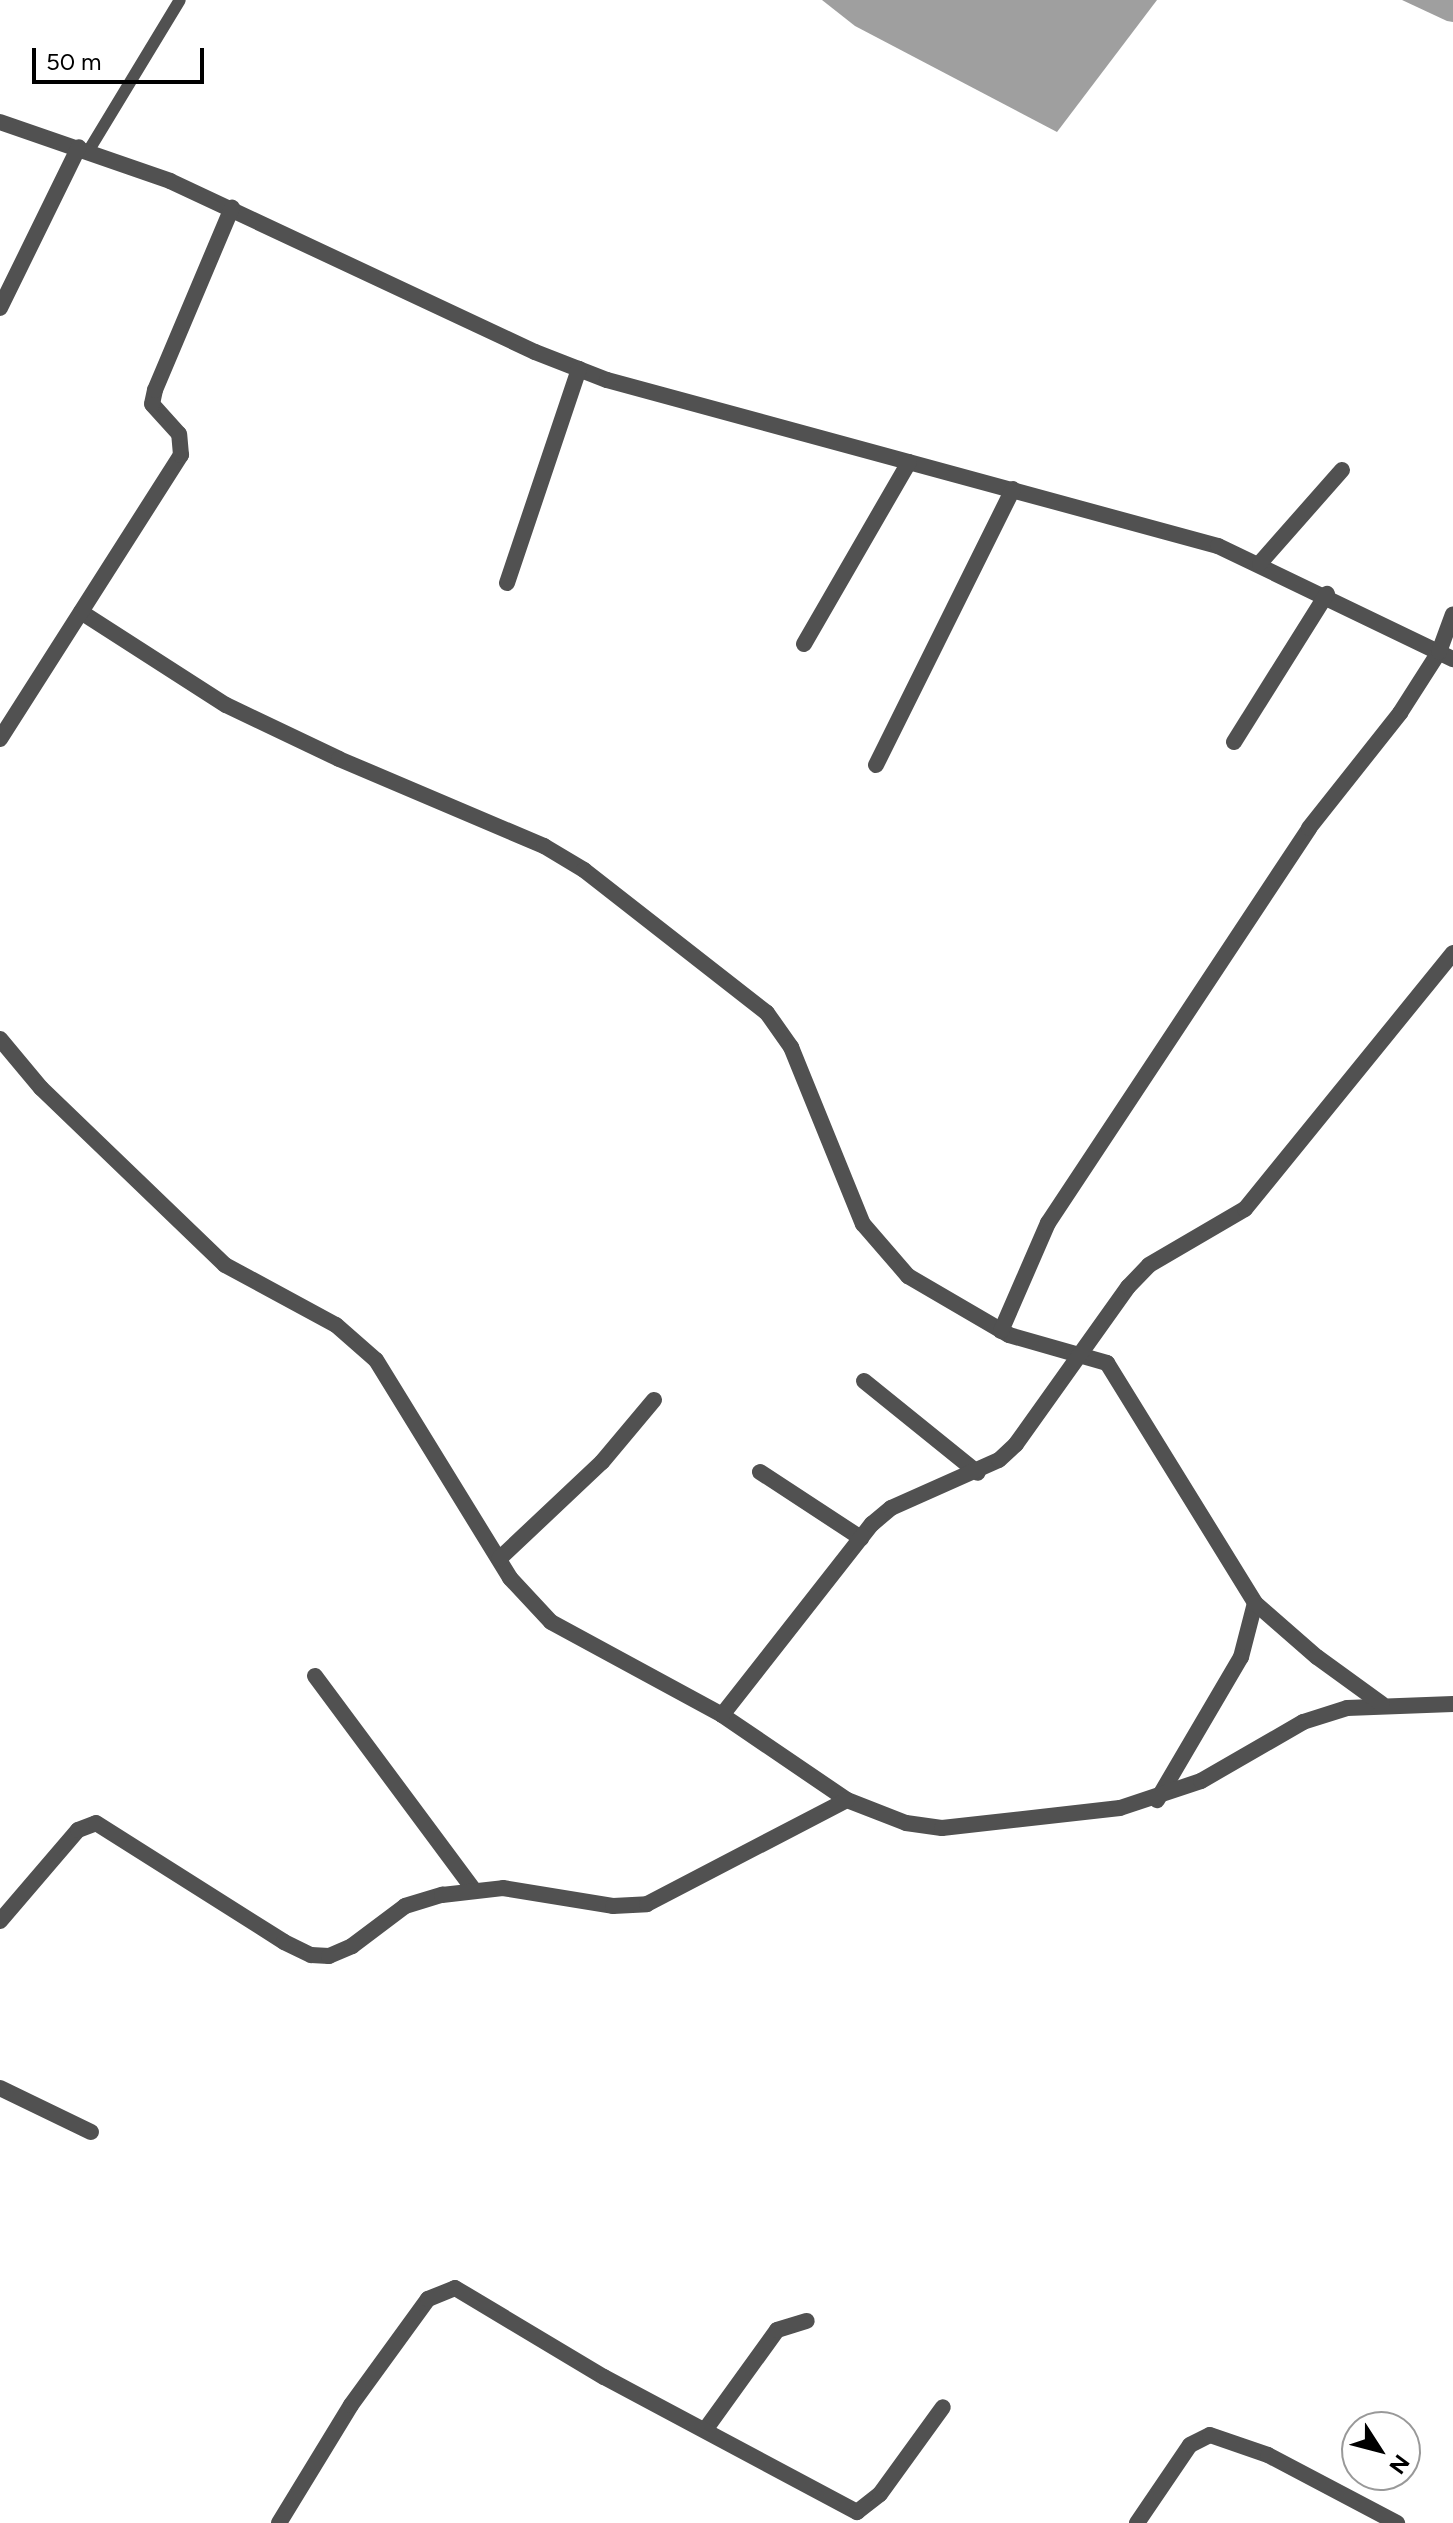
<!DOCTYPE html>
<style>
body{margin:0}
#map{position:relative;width:1453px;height:2523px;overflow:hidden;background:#fff;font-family:Figtree,sans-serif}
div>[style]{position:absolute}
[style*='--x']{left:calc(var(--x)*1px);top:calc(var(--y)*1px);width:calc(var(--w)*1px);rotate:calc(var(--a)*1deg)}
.water>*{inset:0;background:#9f9f9f}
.service>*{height:12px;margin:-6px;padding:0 6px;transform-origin:6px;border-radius:6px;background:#515151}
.minor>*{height:16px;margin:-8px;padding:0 8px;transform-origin:8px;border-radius:8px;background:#515151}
span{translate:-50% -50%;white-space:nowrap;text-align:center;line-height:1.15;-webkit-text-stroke:7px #fff;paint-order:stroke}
.north{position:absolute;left:1341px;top:2411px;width:80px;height:80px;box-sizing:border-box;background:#fff;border:2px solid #999;border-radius:50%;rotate:126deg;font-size:22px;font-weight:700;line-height:32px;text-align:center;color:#000}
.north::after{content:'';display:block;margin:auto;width:28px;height:36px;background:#000;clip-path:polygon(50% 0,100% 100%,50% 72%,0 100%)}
.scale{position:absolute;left:32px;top:48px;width:172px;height:36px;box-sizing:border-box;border:4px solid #000;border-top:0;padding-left:10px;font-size:24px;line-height:28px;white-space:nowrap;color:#000;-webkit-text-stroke:6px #fff;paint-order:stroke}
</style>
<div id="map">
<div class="water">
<i style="clip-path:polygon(822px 0,1157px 0,1057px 132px,855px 26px)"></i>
<i style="clip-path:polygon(1402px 0,1453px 0,1453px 22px,1447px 21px)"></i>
</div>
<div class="service">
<i style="--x:89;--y:150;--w:175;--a:-58.8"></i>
</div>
<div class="minor">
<i style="--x:0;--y:122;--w:180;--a:19.1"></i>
<i style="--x:170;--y:181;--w:403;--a:25.1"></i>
<i style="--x:535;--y:352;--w:77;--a:21.3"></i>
<i style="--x:607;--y:380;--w:633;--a:15.2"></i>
<i style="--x:1218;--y:546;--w:261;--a:25.7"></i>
<i style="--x:0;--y:308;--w:179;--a:-63.9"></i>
<i style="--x:1260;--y:563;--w:124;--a:-48.6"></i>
<i style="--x:507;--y:583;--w:226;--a:-71.4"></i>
<i style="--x:81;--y:612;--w:172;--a:32.7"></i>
<i style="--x:226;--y:705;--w:125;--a:25.5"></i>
<i style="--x:339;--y:759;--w:223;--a:23"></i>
<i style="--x:544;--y:846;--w:47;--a:31"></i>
<i style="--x:584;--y:870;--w:232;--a:38"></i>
<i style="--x:767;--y:1013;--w:42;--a:54.8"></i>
<i style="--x:791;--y:1047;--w:191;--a:67.9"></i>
<i style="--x:863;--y:1224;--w:69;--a:49.1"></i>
<i style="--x:908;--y:1276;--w:117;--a:30.3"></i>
<i style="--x:1009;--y:1335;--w:102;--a:15.9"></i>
<i style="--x:1107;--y:1363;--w:282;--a:58.3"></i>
<i style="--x:1255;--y:1603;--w:56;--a:104.5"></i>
<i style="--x:1241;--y:1657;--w:166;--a:120.4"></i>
<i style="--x:804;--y:644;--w:210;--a:-60"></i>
<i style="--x:0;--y:739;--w:337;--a:-57.5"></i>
<i style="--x:181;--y:455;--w:21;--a:-95"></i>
<i style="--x:179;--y:434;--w:40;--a:-132"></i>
<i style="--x:152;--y:404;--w:14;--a:-78"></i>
<i style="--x:155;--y:390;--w:198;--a:-67.1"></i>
<i style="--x:1234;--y:742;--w:175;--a:-57.9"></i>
<i style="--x:876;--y:765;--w:308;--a:-63.6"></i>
<i style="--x:0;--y:1039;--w:64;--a:50.1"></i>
<i style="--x:41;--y:1088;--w:255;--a:43.9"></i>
<i style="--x:225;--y:1265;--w:126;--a:28.4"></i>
<i style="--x:336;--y:1325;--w:53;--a:41.2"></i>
<i style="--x:376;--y:1360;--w:256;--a:58.4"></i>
<i style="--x:510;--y:1578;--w:60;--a:47"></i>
<i style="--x:551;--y:1622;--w:195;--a:28.5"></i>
<i style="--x:722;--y:1715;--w:151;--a:34.2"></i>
<i style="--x:847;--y:1800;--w:63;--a:21.3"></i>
<i style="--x:906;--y:1823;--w:36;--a:8"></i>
<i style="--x:942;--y:1828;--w:179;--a:-6.4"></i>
<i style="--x:1120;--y:1808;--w:85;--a:-18.4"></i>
<i style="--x:1201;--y:1781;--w:118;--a:-30"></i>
<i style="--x:1303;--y:1722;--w:46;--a:-17.7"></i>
<i style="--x:1347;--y:1708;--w:106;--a:-2.2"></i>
<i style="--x:1001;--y:1331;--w:118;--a:-66.5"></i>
<i style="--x:1048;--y:1223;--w:473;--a:-56.5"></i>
<i style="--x:1309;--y:828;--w:147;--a:-51.6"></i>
<i style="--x:1400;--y:713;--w:72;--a:-57.4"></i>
<i style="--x:1439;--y:652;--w:40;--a:-69.8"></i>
<i style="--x:864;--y:1381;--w:146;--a:38.9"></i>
<i style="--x:760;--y:1472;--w:121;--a:33.2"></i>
<i style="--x:499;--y:1559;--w:141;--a:-43.3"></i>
<i style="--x:602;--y:1462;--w:81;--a:-50"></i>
<i style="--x:1255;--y:1603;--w:82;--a:41.1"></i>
<i style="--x:1317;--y:1657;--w:80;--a:35.9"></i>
<i style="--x:315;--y:1676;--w:265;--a:53.4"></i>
<i style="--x:722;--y:1715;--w:243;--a:-51.9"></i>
<i style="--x:872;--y:1524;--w:25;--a:-40"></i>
<i style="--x:891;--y:1508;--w:118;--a:-24"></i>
<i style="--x:999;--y:1460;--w:23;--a:-43"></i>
<i style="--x:1016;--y:1444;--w:193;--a:-54.5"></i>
<i style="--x:1128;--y:1287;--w:30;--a:-46"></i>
<i style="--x:1149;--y:1265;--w:111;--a:-30.3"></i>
<i style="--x:1245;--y:1209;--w:330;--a:-50.9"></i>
<i style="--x:0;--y:1921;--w:120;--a:-49.4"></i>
<i style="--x:78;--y:1830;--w:19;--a:-21"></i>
<i style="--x:96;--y:1823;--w:222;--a:32.3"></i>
<i style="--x:284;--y:1942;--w:30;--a:26"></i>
<i style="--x:311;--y:1955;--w:18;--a:3"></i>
<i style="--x:329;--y:1956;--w:25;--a:-23"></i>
<i style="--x:352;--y:1946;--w:66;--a:-37"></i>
<i style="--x:405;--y:1906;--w:39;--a:-17"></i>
<i style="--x:442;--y:1895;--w:61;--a:-6.5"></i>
<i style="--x:503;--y:1888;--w:111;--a:9.3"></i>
<i style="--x:613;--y:1906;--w:34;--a:-3"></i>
<i style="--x:647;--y:1904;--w:225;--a:-27.5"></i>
<i style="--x:0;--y:2088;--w:101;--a:25.8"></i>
<i style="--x:705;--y:2430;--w:123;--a:-54.2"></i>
<i style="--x:777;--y:2330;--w:31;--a:-17"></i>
<i style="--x:279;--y:2523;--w:138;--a:-58.6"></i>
<i style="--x:351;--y:2405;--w:131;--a:-54"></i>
<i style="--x:428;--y:2299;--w:29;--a:-22"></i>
<i style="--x:455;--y:2288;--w:174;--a:30.9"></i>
<i style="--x:604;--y:2377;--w:287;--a:28.1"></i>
<i style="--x:857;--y:2512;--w:29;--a:-38"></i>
<i style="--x:880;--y:2494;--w:107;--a:-54.1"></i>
<i style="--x:1137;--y:2523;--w:94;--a:-55.8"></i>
<i style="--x:1190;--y:2445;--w:22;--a:-27"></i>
<i style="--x:1210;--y:2435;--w:61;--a:19"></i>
<i style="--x:1268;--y:2455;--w:146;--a:27.8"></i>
</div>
<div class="north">N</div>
<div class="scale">50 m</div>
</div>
